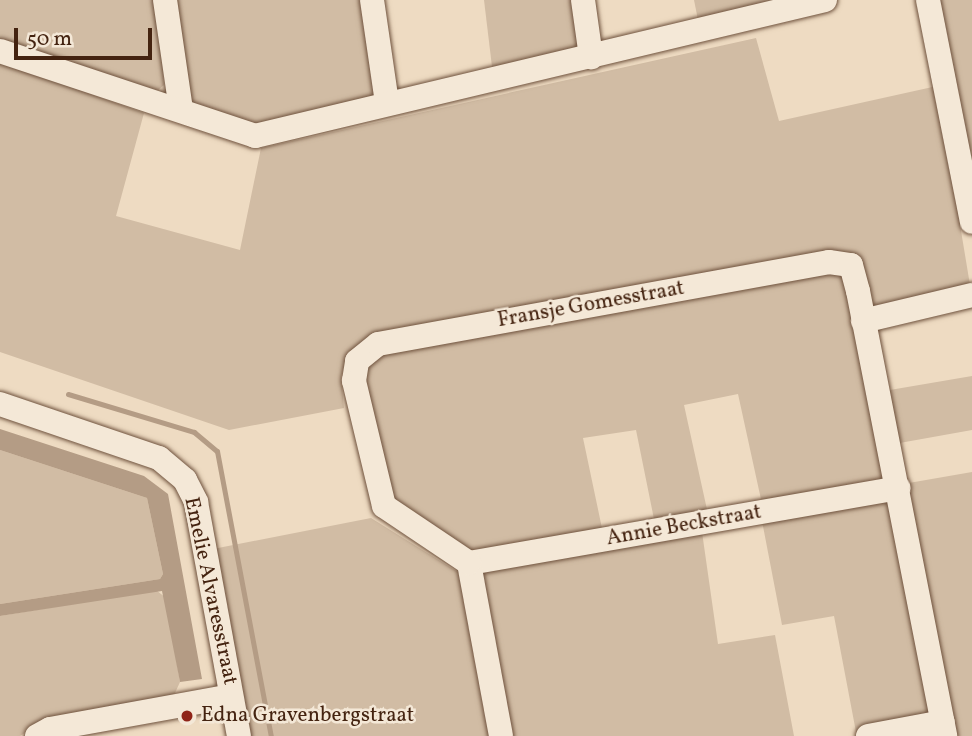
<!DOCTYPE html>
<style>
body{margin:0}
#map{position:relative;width:972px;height:736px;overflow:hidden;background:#eedbc2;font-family:Vollkorn,serif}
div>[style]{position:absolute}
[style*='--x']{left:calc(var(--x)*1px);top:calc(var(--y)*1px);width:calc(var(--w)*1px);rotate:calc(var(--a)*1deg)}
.green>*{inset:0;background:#d1bca4}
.water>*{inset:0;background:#b49c85}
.stream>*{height:5px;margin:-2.5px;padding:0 2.5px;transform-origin:2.5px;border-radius:2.5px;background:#b49c85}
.roads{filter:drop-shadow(0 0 2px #6e513c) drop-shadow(0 0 2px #6e513c)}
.minor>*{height:24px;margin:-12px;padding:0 12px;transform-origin:12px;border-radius:12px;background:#f4e8d7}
.dots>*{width:19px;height:19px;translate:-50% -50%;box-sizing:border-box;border:4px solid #f4e8d7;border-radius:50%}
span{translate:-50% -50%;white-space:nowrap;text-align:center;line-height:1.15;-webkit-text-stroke:5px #f4e8d7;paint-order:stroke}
.street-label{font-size:21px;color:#442310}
.poi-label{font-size:21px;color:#442310}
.left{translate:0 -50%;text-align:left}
.scale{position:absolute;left:14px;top:28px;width:138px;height:32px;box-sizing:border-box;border:4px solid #442310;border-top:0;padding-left:9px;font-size:21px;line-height:24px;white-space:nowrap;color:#442310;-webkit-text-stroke:5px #f4e8d7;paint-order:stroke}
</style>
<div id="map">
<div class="green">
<i style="clip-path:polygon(0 0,158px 0,164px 85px,157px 91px,0 44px)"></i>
<i style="clip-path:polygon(172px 0,367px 0,375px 95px,254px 125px,193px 103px,186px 90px)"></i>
<i style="clip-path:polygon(484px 0,577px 0,582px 30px,576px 52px,493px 75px)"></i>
<i style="clip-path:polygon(694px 0,784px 0,699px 25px)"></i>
<i style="clip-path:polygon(935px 0,972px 0,972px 180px)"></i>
<i style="clip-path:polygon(756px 38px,779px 121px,937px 86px,970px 285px,870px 313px,859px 261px,369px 340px,348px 352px,341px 377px,344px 408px,229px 430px,0 352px,0 62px,144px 113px,116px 216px,240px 250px,261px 148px)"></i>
<i style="clip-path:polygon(843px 272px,887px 474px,876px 485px,762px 504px,738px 394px,684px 405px,708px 514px,655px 524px,636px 430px,583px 438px,603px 533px,480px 555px,382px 505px,361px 362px,383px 349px)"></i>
<i style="clip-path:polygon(972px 376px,972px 430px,894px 444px,884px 391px)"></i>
<i style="clip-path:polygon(0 450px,147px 498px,163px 574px,160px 579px,0 604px)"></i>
<i style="clip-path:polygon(972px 472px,972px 736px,951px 736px,903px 484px)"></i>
<i style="clip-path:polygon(886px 500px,895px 506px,929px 712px,918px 720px,856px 732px,834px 616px,782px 625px,762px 521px)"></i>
<i style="clip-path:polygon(371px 518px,461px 574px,493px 736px,248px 736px,213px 549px)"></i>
<i style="clip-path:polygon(702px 532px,718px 644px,775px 635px,794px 736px,508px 736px,477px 569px)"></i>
<i style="clip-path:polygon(156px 590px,166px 598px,180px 682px,175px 693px,164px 703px,40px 724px,20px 736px,0 736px,0 616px)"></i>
</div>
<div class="water">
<i style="clip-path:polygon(0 429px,144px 476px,168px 494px,202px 679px,180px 682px,162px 591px,0 616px,0 604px,160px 579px,163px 574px,147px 498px,0 450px)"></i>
</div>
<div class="stream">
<i style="--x:68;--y:394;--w:132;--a:16.8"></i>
<i style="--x:194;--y:432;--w:30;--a:40"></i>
<i style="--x:217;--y:451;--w:290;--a:79.3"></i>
</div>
<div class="roads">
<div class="minor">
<i style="--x:165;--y:0;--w:111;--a:81.7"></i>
<i style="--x:372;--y:0;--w:104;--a:81.7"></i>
<i style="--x:583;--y:0;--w:58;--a:82"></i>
<i style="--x:928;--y:0;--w:226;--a:78.8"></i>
<i style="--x:0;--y:51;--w:269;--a:18.4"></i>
<i style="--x:255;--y:136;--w:586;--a:-13.42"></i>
<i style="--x:863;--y:321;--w:112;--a:-13.4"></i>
<i style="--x:0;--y:404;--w:168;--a:18.8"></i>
<i style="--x:159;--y:458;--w:34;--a:40"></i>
<i style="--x:185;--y:480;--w:25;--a:63"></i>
<i style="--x:196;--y:502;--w:238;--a:79.6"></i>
<i style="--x:469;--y:563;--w:436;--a:-9.9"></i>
<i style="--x:37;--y:736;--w:15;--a:-28"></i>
<i style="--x:50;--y:729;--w:184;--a:-10.3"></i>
<i style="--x:501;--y:736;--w:176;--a:-100.5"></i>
<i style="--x:469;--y:563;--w:102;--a:-146.2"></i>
<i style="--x:384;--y:506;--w:129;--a:-103.5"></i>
<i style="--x:354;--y:381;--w:20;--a:-81"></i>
<i style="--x:357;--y:361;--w:27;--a:-39"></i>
<i style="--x:378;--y:344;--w:458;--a:-10.3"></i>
<i style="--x:829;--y:262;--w:22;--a:8"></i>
<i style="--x:851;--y:265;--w:27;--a:75"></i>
<i style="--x:858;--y:291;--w:453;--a:78.9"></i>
<i style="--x:868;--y:736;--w:76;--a:-10.6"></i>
</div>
</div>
<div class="dots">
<i style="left:187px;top:716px;background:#8f2418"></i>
</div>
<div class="street-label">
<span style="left:591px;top:305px;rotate:-10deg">Fransje Gomesstraat</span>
<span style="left:684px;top:526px;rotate:-10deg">Annie Beckstraat</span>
<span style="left:210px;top:591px;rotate:78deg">Emelie Alvaresstraat</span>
</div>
<div class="poi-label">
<span class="left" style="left:201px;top:716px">Edna Gravenbergstraat</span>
</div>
<div class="scale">50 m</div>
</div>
